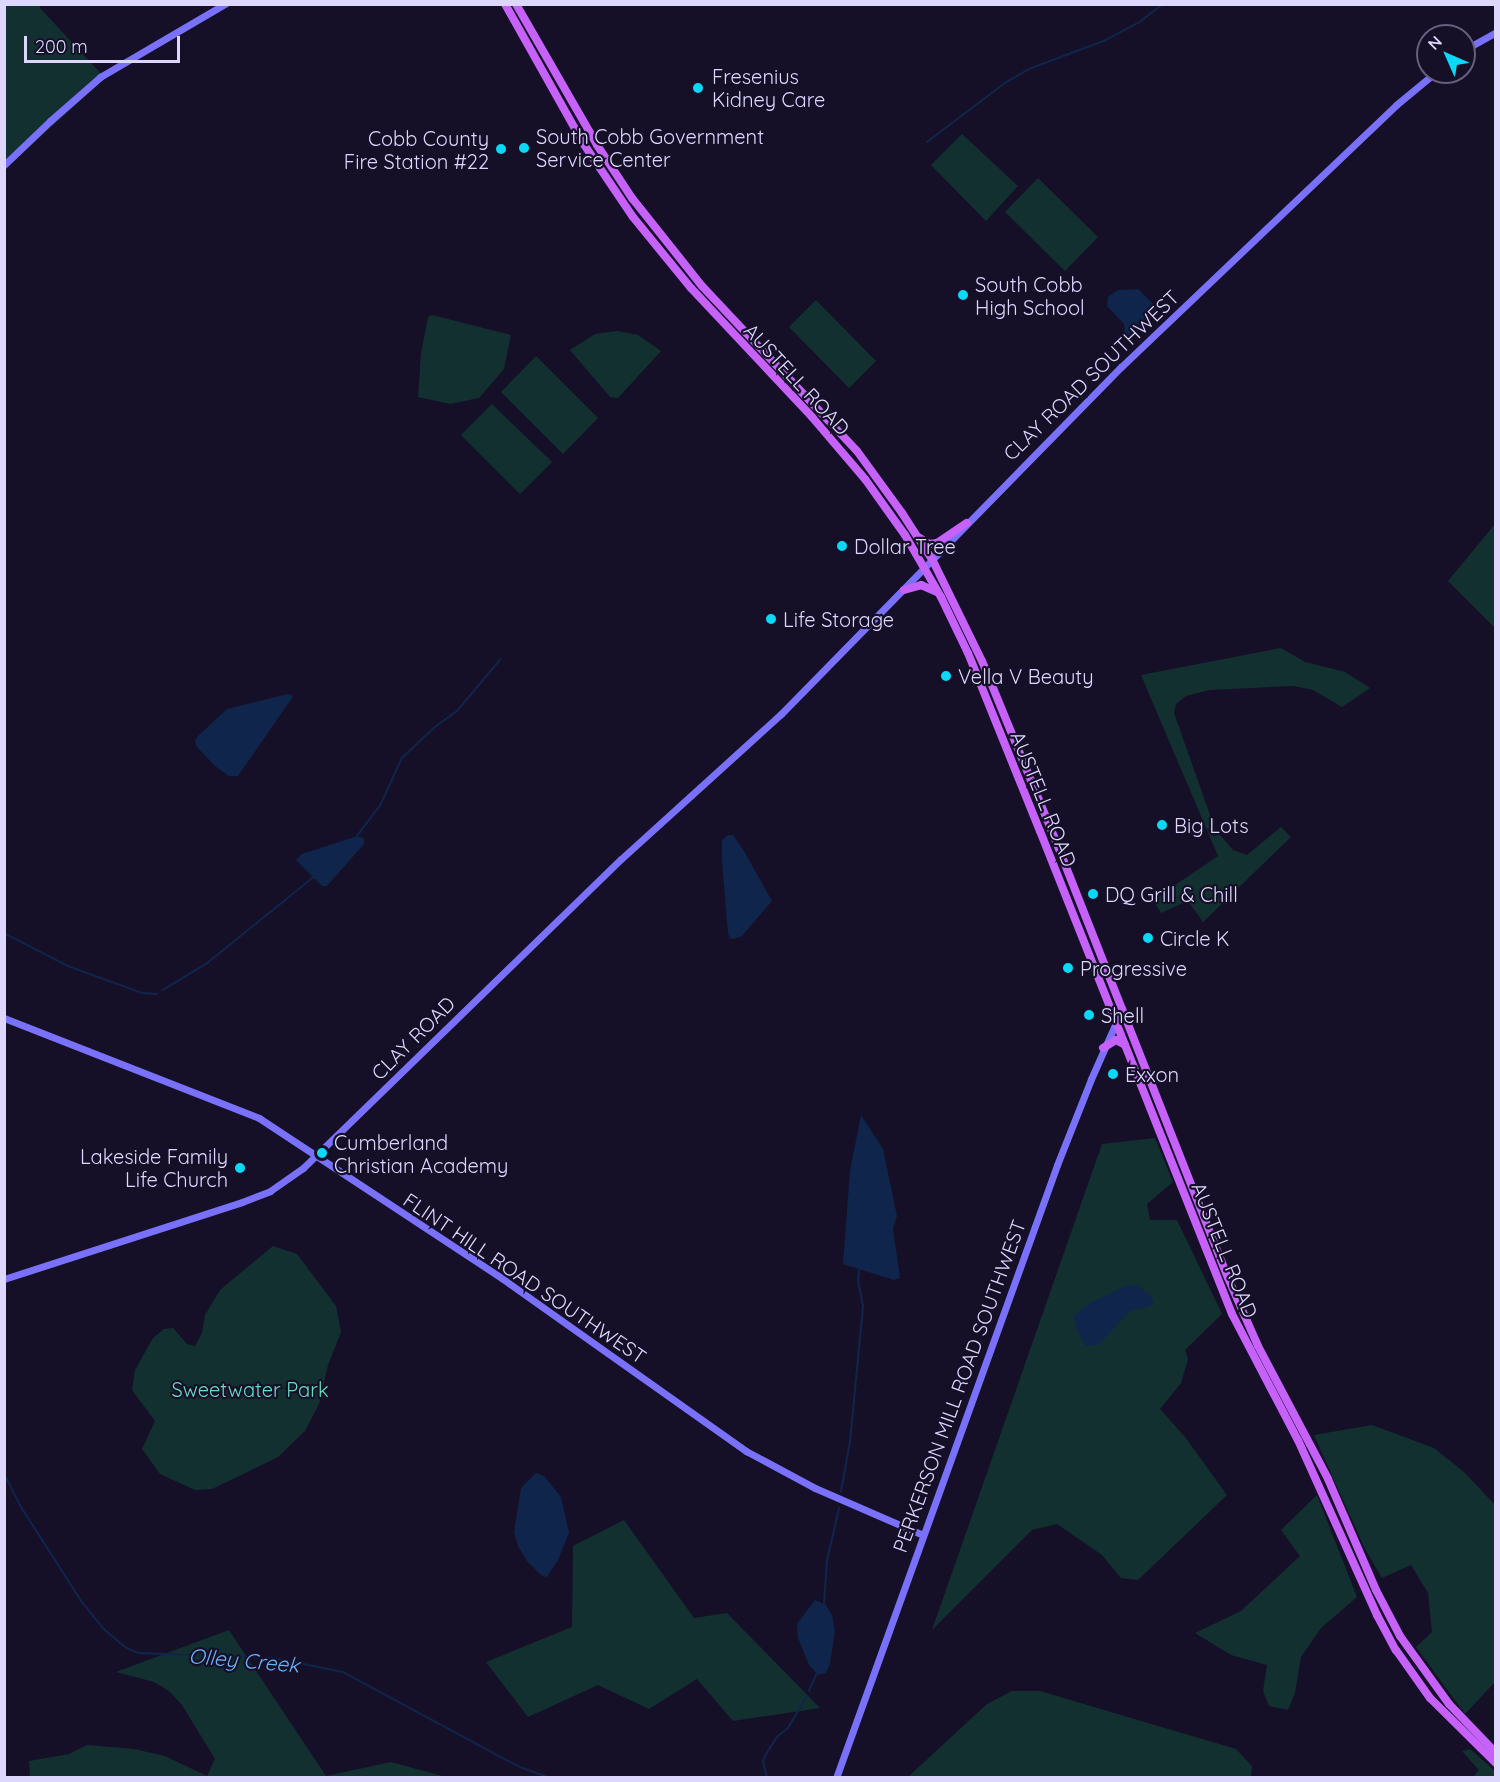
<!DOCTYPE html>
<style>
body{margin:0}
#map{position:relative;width:1500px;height:1782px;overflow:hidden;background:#151027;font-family:Quicksand,sans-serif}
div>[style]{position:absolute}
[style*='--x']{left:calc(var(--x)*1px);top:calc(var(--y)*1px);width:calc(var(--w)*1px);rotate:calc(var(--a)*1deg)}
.green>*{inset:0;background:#133030}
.water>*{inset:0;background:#10254b}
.stream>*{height:1.5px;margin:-0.75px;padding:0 0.75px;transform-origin:0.75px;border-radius:0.75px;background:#10254b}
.secondary>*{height:7px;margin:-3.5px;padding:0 3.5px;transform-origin:3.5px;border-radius:3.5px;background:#7971fb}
.primary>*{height:8px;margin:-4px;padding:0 4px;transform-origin:4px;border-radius:4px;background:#c662fa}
.dots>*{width:16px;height:16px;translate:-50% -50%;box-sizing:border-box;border:3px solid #151027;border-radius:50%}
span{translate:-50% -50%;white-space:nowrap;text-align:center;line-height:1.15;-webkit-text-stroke:4.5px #151027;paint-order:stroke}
.poi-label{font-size:20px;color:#ddd7fe}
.left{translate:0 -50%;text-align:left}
.right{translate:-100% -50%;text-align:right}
.street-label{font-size:20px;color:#ddd7fe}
.park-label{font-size:20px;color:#64ddc2}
.water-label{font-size:21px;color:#68b2fa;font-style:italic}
.frame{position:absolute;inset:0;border:6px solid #ddd7fe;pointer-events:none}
.north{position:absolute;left:1416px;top:24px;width:60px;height:60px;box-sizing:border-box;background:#151027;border:2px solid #65607d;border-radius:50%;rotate:315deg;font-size:16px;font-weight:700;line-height:24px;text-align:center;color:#ddd7fe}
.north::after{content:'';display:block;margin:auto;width:21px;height:27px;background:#09d8f8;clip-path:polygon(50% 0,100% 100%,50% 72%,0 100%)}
.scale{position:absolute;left:24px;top:36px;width:156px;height:27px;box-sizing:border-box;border:3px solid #ddd7fe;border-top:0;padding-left:8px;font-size:18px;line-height:21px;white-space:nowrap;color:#ddd7fe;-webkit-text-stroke:4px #151027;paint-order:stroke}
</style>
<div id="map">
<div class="green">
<i style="clip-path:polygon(5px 5px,41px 5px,40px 8px,105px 78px,5px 169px)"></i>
<i style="clip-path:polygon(962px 134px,1018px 186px,986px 221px,931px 165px)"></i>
<i style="clip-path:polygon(1038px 178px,1098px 237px,1065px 271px,1005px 212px)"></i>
<i style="clip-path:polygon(816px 300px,876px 361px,849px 388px,789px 327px)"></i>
<i style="clip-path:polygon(432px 315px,511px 335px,504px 369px,479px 398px,450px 404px,418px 397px,421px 353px,428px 317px)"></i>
<i style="clip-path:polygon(617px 331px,638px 335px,661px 351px,618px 398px,610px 397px,570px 350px,595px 334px)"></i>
<i style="clip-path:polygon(536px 356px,598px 418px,563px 454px,501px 392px)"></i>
<i style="clip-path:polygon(492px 404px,552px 462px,520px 494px,461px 435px)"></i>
<i style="clip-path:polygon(1495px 524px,1495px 628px,1448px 581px)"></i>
<i style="clip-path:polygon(1281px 648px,1305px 662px,1345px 672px,1370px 688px,1342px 707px,1313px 690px,1293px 686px,1209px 690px,1186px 696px,1176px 704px,1174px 713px,1215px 829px,1233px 850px,1247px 855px,1281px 827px,1291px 837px,1203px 922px,1188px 901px,1161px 913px,1153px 900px,1218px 856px,1141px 675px)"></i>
<i style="clip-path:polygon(1155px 1138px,1173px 1182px,1147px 1204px,1150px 1220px,1177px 1220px,1222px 1314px,1185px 1350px,1188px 1359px,1181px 1383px,1160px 1409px,1185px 1437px,1227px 1495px,1138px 1580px,1121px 1578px,1102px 1555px,1057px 1524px,1032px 1530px,932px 1630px,1102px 1144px)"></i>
<i style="clip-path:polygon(273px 1246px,297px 1254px,336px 1306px,341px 1332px,328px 1365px,319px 1404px,305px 1431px,278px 1457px,212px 1489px,195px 1490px,160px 1474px,142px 1449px,155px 1421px,132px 1390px,135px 1370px,153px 1338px,164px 1329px,173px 1328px,187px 1344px,195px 1346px,202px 1333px,205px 1315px,220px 1290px)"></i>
<i style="clip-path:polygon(1372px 1425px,1434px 1448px,1464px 1472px,1495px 1505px,1495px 1682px,1465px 1714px,1416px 1647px,1432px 1632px,1428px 1593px,1411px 1565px,1382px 1578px,1365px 1549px,1314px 1435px)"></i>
<i style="clip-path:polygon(1317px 1495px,1357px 1597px,1321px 1628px,1301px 1657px,1295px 1693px,1288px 1710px,1269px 1706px,1263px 1691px,1267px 1665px,1231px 1655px,1195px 1633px,1241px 1611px,1300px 1556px,1281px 1530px)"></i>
<i style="clip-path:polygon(624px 1520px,694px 1618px,727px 1613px,820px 1708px,733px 1721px,697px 1679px,649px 1709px,598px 1685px,528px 1717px,486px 1662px,572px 1627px,573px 1546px)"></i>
<i style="clip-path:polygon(229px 1630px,326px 1776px,391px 1762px,446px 1777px,30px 1777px,29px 1761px,69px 1754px,87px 1745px,134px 1749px,165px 1756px,207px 1776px,215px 1759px,182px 1705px,169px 1691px,154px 1682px,116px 1672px)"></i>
<i style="clip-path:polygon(1012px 1691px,1040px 1691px,1236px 1749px,1252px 1766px,1251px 1777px,908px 1777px,987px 1704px)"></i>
<i style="clip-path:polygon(1470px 1749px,1495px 1771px,1495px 1777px,1473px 1777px,1479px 1770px,1462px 1751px)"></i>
</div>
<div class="water">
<i style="clip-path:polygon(1138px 289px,1157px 308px,1156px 314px,1129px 341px,1125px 339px,1124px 324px,1107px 306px,1108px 297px,1118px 290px)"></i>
<i style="clip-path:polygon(288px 694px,292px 695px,292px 698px,238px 776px,229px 776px,215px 766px,197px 747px,195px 741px,198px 736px,227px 709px)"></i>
<i style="clip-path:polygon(728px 835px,733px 835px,744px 851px,772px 901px,742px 936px,734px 939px,730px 938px,728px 933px,722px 861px,722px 840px)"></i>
<i style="clip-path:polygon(357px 836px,364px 838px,364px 844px,327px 886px,322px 886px,296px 860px,302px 854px)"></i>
<i style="clip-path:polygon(861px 1115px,883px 1149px,897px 1216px,893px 1229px,900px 1278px,894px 1280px,843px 1264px,850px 1171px)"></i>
<i style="clip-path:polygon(1128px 1285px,1137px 1285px,1150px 1295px,1154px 1302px,1151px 1306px,1130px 1311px,1098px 1345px,1086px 1346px,1076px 1329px,1074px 1316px,1090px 1303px)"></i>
<i style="clip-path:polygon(536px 1473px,544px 1476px,561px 1497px,569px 1533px,558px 1560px,547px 1577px,542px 1576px,527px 1561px,518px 1546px,514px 1532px,521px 1488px)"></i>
<i style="clip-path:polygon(815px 1600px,826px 1605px,832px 1615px,835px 1631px,830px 1664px,826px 1673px,818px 1675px,809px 1665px,798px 1638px,797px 1624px)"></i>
</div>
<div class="stream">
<i style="--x:927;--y:142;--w:98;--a:-37.1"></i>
<i style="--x:1005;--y:83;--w:28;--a:-30"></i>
<i style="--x:1029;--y:69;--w:82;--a:-20.6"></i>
<i style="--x:1106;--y:40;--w:40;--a:-28"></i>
<i style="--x:1141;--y:21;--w:28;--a:-38"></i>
<i style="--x:357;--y:836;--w:38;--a:-53"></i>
<i style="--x:380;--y:806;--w:53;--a:-65.4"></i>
<i style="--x:402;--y:758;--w:45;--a:-43.2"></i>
<i style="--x:435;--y:727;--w:27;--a:-36"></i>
<i style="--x:457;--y:711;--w:67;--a:-49.9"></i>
<i style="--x:4;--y:933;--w:72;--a:27.3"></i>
<i style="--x:68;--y:966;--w:79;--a:20"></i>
<i style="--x:142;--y:993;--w:15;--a:4"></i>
<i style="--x:163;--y:990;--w:50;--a:-31.2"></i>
<i style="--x:206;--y:964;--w:139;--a:-38.9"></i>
<i style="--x:4;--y:1473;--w:36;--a:63"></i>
<i style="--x:20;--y:1505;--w:117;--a:57.3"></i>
<i style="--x:83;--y:1603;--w:33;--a:51"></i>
<i style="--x:104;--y:1629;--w:30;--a:40"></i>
<i style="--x:127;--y:1648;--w:13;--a:23"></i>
<i style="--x:139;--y:1653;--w:135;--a:2.1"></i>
<i style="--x:274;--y:1658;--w:70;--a:11.5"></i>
<i style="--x:343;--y:1672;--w:173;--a:28.3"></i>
<i style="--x:495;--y:1754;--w:31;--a:27"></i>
<i style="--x:523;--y:1768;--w:30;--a:20"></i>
<i style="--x:841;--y:1492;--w:51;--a:-79.8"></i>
<i style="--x:850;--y:1442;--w:137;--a:-84.5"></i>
<i style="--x:863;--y:1306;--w:25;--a:-101"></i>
<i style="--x:858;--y:1281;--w:10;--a:-84"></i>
<i style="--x:824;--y:1604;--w:43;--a:-86"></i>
<i style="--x:827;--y:1561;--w:54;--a:-77.2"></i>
<i style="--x:809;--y:1691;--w:20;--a:-66"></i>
<i style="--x:767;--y:1778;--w:16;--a:-104"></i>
<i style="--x:763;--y:1762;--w:6;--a:-72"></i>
<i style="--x:765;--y:1756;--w:22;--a:-58"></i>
<i style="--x:777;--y:1737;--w:14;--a:-39"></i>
<i style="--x:788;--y:1728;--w:37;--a:-59"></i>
</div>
<div class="secondary">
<i style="--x:1464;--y:50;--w:37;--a:-29"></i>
<i style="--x:4;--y:165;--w:64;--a:-43.7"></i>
<i style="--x:50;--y:121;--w:67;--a:-41.3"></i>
<i style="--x:100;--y:77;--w:145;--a:-30.3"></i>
<i style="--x:4;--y:1018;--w:274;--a:21.4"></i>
<i style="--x:259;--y:1118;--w:292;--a:33.4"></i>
<i style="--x:503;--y:1279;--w:298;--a:35.3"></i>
<i style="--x:746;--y:1451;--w:78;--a:28.2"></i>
<i style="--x:815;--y:1488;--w:118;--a:23.5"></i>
<i style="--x:4;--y:1279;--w:250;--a:-17.9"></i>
<i style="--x:242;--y:1202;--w:30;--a:-21"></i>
<i style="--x:270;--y:1191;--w:40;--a:-34.9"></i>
<i style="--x:303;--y:1168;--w:443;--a:-44.2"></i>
<i style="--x:621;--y:859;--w:216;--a:-42.2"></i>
<i style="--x:781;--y:714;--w:486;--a:-45.6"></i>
<i style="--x:1121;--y:367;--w:380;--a:-43.6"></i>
<i style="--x:1396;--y:105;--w:52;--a:-39.5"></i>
<i style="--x:836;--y:1778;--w:652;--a:-70.17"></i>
<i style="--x:1057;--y:1165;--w:92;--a:-68.4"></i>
<i style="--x:1091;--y:1079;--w:77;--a:-66.1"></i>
</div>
<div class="primary">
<i style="--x:505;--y:4;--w:159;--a:60.7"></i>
<i style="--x:583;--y:143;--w:89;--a:56"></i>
<i style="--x:633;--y:217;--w:92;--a:50.8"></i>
<i style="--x:691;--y:288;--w:177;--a:46.8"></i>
<i style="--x:812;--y:417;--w:82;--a:49.5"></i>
<i style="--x:865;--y:479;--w:69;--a:54.5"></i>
<i style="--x:905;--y:535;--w:72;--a:59.9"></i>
<i style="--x:941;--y:597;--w:62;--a:64.3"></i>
<i style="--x:968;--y:653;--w:192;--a:68"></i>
<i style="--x:1040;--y:831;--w:520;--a:68.32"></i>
<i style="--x:1232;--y:1314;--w:142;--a:62.4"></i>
<i style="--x:1298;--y:1440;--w:192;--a:65.7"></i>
<i style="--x:1377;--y:1615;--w:40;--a:62"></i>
<i style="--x:1396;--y:1650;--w:59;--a:54.7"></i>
<i style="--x:1430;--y:1698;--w:93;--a:44.6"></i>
<i style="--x:516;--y:4;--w:163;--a:60.1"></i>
<i style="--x:597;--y:145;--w:64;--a:56.6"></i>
<i style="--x:632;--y:198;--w:112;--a:51.5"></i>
<i style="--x:702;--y:286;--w:226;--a:46.8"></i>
<i style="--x:857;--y:451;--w:77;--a:54"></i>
<i style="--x:902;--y:513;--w:57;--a:57.1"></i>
<i style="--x:933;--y:561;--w:111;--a:63.9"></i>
<i style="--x:982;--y:661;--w:198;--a:67.7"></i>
<i style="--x:1057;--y:844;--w:466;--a:68.5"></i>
<i style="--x:1228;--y:1278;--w:74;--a:66.2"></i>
<i style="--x:1258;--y:1346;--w:150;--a:62.2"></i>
<i style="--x:1328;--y:1479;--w:121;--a:66.6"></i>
<i style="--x:1376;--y:1590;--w:52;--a:62.4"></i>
<i style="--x:1400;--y:1636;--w:84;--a:54.2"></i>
<i style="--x:1449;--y:1704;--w:68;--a:46.2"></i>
<i style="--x:920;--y:538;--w:11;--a:34"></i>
<i style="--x:929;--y:544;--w:8;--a:-7"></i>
<i style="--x:937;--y:543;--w:36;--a:-34"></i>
<i style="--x:904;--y:590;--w:18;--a:-16"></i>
<i style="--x:921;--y:585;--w:17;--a:24"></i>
<i style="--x:1103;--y:1048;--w:15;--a:-32"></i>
<i style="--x:1116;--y:1040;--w:10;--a:29"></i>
</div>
<div class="dots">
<i style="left:698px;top:88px;background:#09d8f8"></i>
<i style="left:524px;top:148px;background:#09d8f8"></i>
<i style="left:501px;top:149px;background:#09d8f8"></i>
<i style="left:963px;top:295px;background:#09d8f8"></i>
<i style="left:842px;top:546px;background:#09d8f8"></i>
<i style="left:771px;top:619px;background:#09d8f8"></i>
<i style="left:946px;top:676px;background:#09d8f8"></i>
<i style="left:1162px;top:825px;background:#09d8f8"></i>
<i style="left:1093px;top:894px;background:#09d8f8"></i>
<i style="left:1148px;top:938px;background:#09d8f8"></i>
<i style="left:1068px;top:968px;background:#09d8f8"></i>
<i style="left:1089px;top:1015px;background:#09d8f8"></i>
<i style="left:1113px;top:1074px;background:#09d8f8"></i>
<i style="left:322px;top:1153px;background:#09d8f8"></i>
<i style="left:240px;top:1168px;background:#09d8f8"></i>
</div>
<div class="poi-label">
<span class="left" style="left:712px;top:88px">Fresenius<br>Kidney Care</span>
<span class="left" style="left:536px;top:148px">South Cobb Government<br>Service Center</span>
<span class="right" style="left:489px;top:150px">Cobb County<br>Fire Station #22</span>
<span class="left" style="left:975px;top:296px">South Cobb<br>High School</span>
<span class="left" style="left:854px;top:546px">Dollar Tree</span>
<span class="left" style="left:783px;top:619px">Life Storage</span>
<span class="left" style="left:958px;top:676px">Vella V Beauty</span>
<span class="left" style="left:1174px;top:825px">Big Lots</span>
<span class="left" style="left:1105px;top:894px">DQ Grill &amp; Chill</span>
<span class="left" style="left:1160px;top:938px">Circle K</span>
<span class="left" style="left:1080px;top:968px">Progressive</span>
<span class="left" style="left:1101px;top:1015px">Shell</span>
<span class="left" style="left:1125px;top:1074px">Exxon</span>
<span class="left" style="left:334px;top:1154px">Cumberland<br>Christian Academy</span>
<span class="right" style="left:228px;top:1168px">Lakeside Family<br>Life Church</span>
</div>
<div class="street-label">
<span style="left:1091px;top:375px;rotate:-44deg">CLAY ROAD SOUTHWEST</span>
<span style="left:797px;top:379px;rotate:47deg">AUSTELL ROAD</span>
<span style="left:1044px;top:799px;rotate:68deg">AUSTELL ROAD</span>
<span style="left:413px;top:1038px;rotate:-45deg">CLAY ROAD</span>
<span style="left:1225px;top:1250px;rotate:68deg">AUSTELL ROAD</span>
<span style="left:525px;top:1278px;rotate:34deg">FLINT HILL ROAD SOUTHWEST</span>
<span style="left:959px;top:1386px;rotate:-70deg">PERKERSON MILL ROAD SOUTHWEST</span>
</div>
<div class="park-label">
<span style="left:250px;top:1389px">Sweetwater Park</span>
</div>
<div class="water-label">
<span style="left:244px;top:1660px;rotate:5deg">Olley Creek</span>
</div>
<div class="frame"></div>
<div class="north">N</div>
<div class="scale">200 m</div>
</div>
